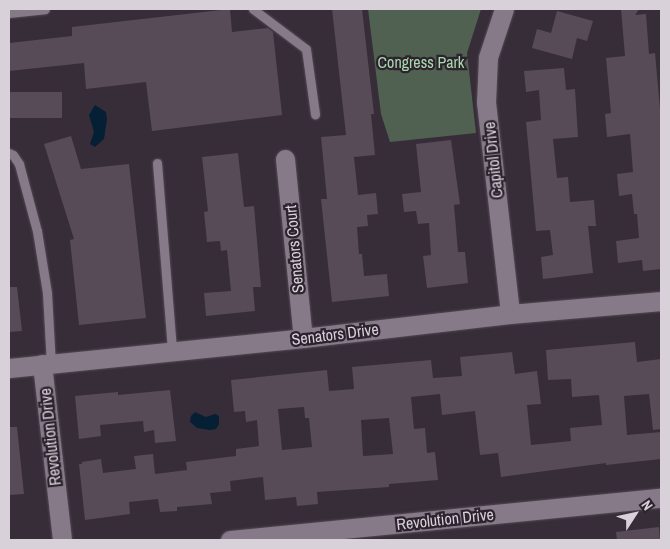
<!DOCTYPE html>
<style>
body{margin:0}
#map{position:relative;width:670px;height:549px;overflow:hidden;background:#372d39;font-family:"Archivo Narrow",sans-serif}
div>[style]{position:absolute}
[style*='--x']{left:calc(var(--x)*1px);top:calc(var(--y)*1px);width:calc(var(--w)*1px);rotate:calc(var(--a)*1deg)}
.green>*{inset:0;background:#506151}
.water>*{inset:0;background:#052035}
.building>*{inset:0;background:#564b57}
.roads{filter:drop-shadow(0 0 1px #534a54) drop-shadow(0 0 1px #534a54)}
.service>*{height:9px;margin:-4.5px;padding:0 4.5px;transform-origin:4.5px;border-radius:4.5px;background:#867a88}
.minor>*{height:19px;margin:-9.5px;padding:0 9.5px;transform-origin:9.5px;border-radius:9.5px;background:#867a88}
span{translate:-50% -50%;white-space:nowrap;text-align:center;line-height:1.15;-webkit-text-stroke:4.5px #2d232f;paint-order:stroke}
.park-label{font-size:16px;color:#a9daac}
.street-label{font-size:16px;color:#d8d1d9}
.frame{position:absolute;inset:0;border:10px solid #d8d1d9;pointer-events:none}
.north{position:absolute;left:610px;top:489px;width:50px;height:50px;-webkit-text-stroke:4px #2d232f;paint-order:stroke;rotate:55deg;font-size:14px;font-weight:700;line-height:20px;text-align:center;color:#d8d1d9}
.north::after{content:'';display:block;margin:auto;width:18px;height:22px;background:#d8d1d9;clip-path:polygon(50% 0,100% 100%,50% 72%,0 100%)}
</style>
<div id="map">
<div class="green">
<i style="clip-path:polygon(368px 9px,481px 9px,467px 53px,476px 133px,390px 142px,381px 114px)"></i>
</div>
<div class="water">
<i style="clip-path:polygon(95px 105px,106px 112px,107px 119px,104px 139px,95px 147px,90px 144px,94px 132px,89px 115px)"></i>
<i style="clip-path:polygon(195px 412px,206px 417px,215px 414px,219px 416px,219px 424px,216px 429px,210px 430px,197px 428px,190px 422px,191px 416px)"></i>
</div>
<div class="building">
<i style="clip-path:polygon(230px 9px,232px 32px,268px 28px,273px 32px,282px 115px,152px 131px,146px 82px,86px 89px,84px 63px,9px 71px,9px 43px,72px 36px,72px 27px)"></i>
<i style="clip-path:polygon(332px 9px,362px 9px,374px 114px,371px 114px,375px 155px,354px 157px,358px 195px,376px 193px,378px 214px,367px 215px,368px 226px,357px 227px,359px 254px,362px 254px,364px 276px,387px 274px,389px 296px,332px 302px,321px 199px,327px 199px,321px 137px,346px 135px)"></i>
<i style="clip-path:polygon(621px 9px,639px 9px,635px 15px,646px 14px,649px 54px,655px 53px,661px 120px,661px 269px,643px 271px,642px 260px,618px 263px,616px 241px,639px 238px,637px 214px,634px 214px,632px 194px,619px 196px,617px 174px,633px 172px,630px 134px,607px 137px,605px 114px,611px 113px,606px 58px,625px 56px)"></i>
<i style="clip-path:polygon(557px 11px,593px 21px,587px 41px,577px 38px,572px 59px,532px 48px,537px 29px,551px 33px)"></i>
<i style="clip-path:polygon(564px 68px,566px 90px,575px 89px,578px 137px,553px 139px,557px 178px,568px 177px,570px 202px,594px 200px,596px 226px,588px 226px,593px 273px,543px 279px,541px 257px,553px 255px,550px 230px,536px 231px,526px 122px,541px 120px,539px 90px,526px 92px,524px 71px)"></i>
<i style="clip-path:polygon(9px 92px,62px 92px,62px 118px,9px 118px)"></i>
<i style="clip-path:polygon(71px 136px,81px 169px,129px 164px,146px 318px,79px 325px,70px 240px,74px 239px,44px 144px)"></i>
<i style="clip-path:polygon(451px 140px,460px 204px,454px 205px,458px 252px,465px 252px,468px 283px,427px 288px,423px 256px,431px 255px,429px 223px,418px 224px,416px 211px,404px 212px,402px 194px,421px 192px,416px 144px)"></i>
<i style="clip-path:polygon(238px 153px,244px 207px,254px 206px,261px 287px,253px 287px,255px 311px,206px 316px,204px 293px,231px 291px,227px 250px,221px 251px,220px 241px,207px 242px,204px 212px,208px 211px,202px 157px)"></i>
<i style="clip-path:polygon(9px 287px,17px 287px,22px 331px,9px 332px)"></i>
<i style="clip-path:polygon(evenodd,635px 342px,637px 362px,661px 359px,661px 429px,653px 430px,649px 394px,624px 396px,627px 435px,661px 432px,661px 459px,606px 465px,606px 463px,501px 477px,498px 453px,480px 455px,475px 411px,442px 415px,440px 394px,411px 397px,414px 429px,425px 428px,427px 453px,435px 452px,438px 480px,389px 484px,389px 487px,317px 492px,318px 504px,297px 506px,296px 497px,265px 500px,263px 477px,230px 481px,231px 491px,210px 493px,212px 504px,177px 507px,177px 511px,160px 512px,158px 499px,129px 502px,130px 514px,85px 520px,79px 464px,82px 464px,82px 462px,101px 459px,103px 473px,136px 469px,134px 456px,153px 454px,155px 474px,187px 470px,186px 462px,236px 456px,236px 449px,259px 446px,257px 420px,246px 422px,245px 411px,234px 412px,231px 380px,327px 370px,329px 391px,354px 389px,352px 367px,431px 360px,433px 378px,462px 376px,460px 357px,512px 352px,515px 374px,537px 371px,541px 404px,527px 405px,531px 445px,571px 441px,570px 428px,602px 425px,599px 395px,572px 397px,571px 379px,548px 380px,546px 350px,635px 342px,304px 407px,305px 418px,309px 418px,312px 447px,282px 450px,278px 409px,304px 407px,635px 342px,389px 418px,393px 454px,363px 456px,361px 420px,389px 418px)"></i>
<i style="clip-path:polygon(170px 390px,176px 441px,155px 443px,154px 430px,144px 432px,143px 421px,100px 425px,101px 436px,79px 439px,75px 396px,118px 392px,118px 395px)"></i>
<i style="clip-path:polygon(9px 427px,17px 427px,24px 494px,9px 495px)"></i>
<i style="clip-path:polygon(659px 527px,660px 540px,617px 540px,616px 532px)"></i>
</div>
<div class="roads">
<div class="service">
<i style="--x:253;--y:9;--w:66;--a:37"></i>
<i style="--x:306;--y:49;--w:66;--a:82.1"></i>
<i style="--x:9;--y:13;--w:36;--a:-6"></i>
<i style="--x:9;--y:153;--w:4;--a:27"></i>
<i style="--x:13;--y:155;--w:11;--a:56"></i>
<i style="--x:19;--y:164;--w:69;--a:75"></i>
<i style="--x:37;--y:231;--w:63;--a:80.8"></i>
<i style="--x:47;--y:293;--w:71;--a:86.8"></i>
<i style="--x:157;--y:163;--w:189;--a:85.4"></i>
</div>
<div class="minor">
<i style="--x:504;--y:9;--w:51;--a:108.4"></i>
<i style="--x:488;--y:57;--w:45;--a:92.5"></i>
<i style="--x:486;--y:102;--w:213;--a:83.5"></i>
<i style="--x:285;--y:159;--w:180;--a:84.3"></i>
<i style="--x:42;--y:364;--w:177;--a:83.5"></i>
<i style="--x:9;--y:368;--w:296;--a:-5.8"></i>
<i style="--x:303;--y:338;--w:208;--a:-6.6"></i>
<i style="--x:510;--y:314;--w:152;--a:-4.9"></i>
<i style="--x:230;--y:540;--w:433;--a:-5.6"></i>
</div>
</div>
<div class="park-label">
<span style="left:421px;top:62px">Congress Park</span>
</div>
<div class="street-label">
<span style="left:493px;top:160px;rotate:-96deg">Capitol Drive</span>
<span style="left:294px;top:249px;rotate:-95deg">Senators Court</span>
<span style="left:335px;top:334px;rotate:-7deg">Senators Drive</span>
<span style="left:50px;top:437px;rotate:-96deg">Revolution Drive</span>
<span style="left:445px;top:519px;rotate:-6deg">Revolution Drive</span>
</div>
<div class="frame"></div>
<div class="north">N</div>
</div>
